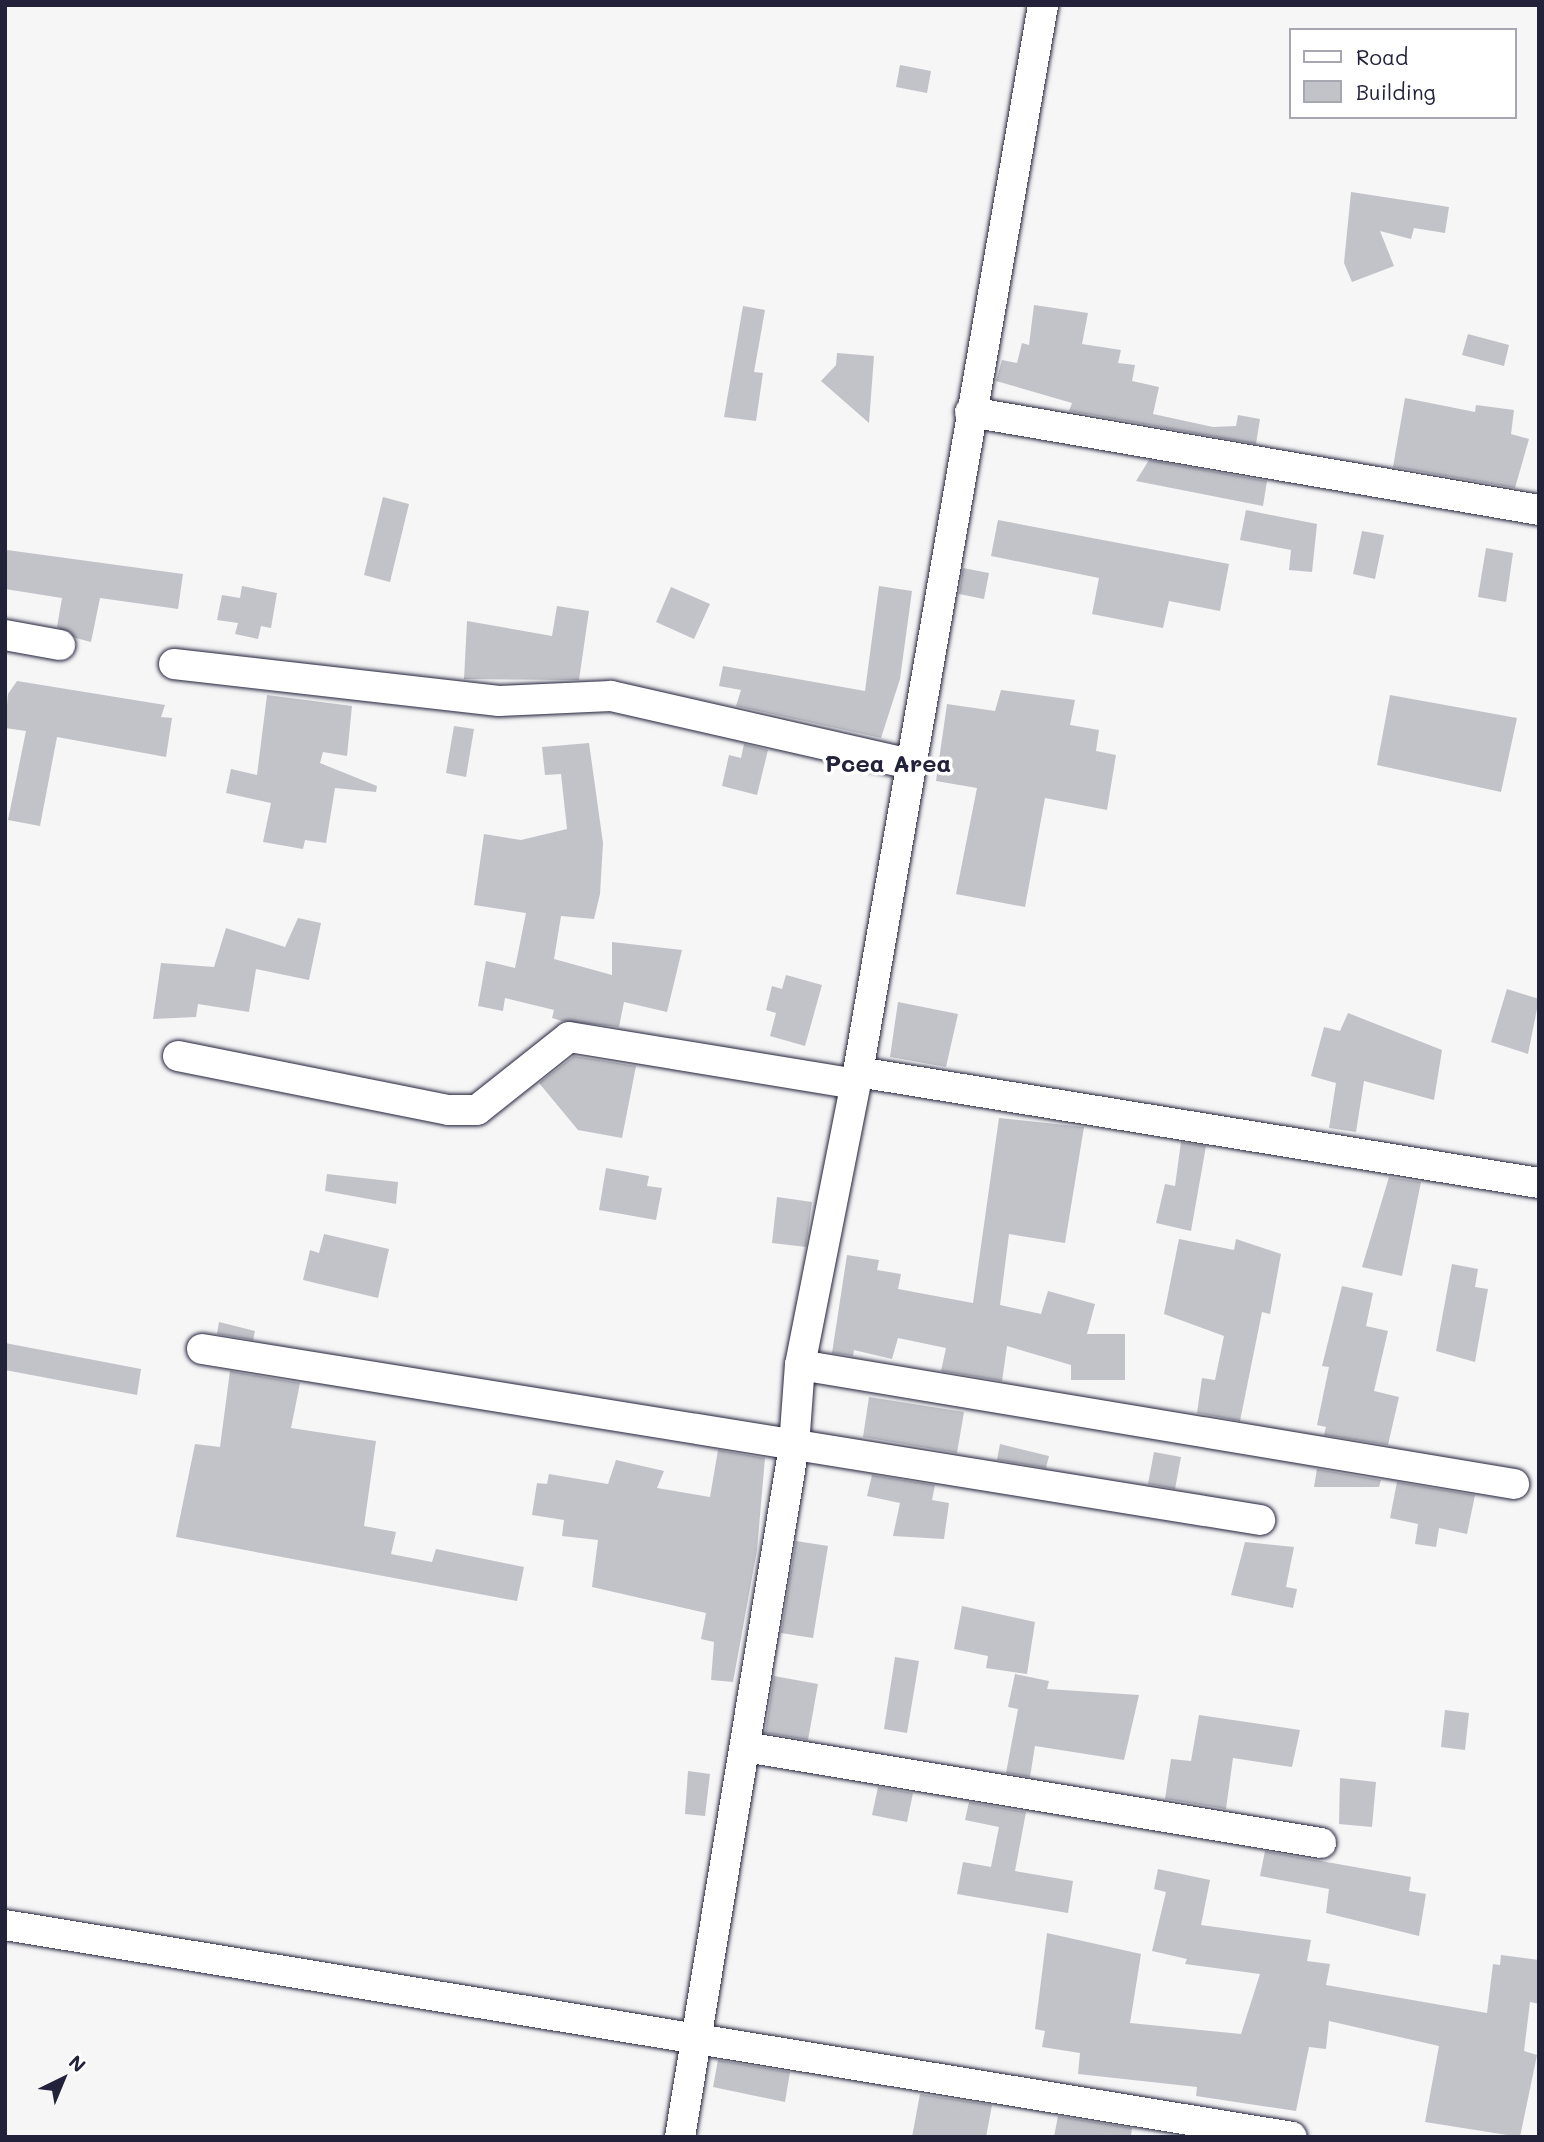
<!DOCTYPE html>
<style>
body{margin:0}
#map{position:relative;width:1544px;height:2142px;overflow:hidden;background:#f6f6f7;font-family:Mali,sans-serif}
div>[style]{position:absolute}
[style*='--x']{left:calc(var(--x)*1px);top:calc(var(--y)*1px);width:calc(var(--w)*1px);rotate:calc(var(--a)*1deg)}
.building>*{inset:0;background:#c2c2c9}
.roads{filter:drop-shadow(0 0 2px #22223b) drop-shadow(0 0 2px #22223b)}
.minor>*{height:30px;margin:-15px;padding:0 15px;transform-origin:15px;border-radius:15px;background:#fff}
span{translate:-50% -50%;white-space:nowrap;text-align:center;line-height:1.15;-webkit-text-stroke:7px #fff;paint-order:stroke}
.quarter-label{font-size:24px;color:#22223b;font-weight:700}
.frame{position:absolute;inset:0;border:7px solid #22223b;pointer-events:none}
.legend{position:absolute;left:1289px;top:28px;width:228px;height:91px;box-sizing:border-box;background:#fff;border:2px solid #a7a7b1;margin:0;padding:9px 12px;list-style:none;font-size:21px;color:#22223b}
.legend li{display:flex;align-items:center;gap:14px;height:35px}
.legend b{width:35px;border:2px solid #a7a7b1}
.north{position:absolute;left:28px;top:2044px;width:70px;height:70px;-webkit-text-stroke:5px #fff;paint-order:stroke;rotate:43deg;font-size:19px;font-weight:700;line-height:28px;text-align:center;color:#22223b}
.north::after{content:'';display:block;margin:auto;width:24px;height:32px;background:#22223b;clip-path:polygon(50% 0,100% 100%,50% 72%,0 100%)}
</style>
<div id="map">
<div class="building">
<i style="clip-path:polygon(900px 65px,931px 71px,927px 93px,896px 87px)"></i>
<i style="clip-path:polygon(1351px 192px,1449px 207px,1445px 233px,1414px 228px,1411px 239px,1380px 231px,1394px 266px,1352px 282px,1344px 263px)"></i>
<i style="clip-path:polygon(1034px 305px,1088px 313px,1082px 344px,1121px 350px,1118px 363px,1135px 365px,1132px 381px,1159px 387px,1153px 414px,1213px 427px,1236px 426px,1238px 415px,1260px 419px,1256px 444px,1069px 411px,1072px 403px,996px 381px,1002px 360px,1017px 363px,1022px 343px,1029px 345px)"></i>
<i style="clip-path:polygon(743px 306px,765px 310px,754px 372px,763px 373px,756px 421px,724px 417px)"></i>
<i style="clip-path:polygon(1468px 334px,1509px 345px,1504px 366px,1462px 355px)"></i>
<i style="clip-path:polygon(837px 353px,874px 356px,869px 423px,821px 381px,836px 365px)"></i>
<i style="clip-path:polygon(1405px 398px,1475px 412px,1476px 405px,1514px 410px,1511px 434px,1529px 439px,1515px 488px,1393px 467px)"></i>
<i style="clip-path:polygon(1149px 460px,1267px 481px,1263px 506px,1136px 481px)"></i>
<i style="clip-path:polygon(383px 497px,409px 504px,390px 582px,364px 575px)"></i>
<i style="clip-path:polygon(1246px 510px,1317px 524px,1312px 572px,1289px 570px,1291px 550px,1240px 540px)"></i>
<i style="clip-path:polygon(998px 520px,1229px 564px,1220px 611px,1169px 601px,1163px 628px,1092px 614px,1099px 578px,991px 556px)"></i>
<i style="clip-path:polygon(1362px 531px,1384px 535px,1375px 579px,1353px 574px)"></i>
<i style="clip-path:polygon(1486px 548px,1513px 553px,1506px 602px,1478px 597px)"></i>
<i style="clip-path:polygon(7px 550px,183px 574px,178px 609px,100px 598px,91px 642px,76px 638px,57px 627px,62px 598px,5px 589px)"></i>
<i style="clip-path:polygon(963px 568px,989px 573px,984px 599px,959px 594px)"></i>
<i style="clip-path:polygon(242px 586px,277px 593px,271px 628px,261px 626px,258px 639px,235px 634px,238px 623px,217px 620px,222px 595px,240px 598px)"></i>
<i style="clip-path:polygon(879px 586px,912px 591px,900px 679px,881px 738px,736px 706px,741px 690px,719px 686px,723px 666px,865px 691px)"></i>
<i style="clip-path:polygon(671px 587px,710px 604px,694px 639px,656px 622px)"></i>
<i style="clip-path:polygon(557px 606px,589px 611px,579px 680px,464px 679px,467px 621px,552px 636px)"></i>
<i style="clip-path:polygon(17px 681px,165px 705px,161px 717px,172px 718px,166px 757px,57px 737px,40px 826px,8px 820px,26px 731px,5px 728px,8px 694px)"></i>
<i style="clip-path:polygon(1001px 690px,1075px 700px,1070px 725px,1099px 730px,1096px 751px,1116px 755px,1107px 810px,1045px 798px,1025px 907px,956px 894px,977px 788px,936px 781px,947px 704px,995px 711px)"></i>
<i style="clip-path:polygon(267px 695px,352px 706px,347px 756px,323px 752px,320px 763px,377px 786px,376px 792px,335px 788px,326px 843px,305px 840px,303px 849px,263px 842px,271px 803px,226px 793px,231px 769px,257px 775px)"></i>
<i style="clip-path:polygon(1390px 695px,1517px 718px,1501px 792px,1377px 765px)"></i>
<i style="clip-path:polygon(454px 726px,474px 729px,466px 777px,446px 773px)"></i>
<i style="clip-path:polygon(589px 743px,603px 843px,600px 894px,594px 919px,561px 916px,554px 959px,612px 975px,612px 942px,682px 950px,667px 1012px,624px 1002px,619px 1027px,562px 1021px,552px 1018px,554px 1010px,505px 998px,503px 1011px,478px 1006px,486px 961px,515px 968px,526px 913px,474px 905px,484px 834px,521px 840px,567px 829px,561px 774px,545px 775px,542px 747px)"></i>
<i style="clip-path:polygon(744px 744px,768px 750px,757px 795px,722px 786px,729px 755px,741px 758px)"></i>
<i style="clip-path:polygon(298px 918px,321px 923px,309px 980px,256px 969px,249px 1012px,198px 1004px,196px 1017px,153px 1019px,161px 963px,214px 967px,226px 928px,285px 947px)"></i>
<i style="clip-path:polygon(786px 975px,822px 985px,805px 1046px,770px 1036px,776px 1013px,766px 1010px,772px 986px,782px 989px)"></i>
<i style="clip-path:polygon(1507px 989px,1539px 999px,1528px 1054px,1491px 1042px)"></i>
<i style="clip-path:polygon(898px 1002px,958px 1014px,946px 1067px,890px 1057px)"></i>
<i style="clip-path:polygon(1348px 1013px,1442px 1050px,1434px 1100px,1364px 1081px,1356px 1132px,1329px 1128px,1336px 1083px,1311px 1076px,1324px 1027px,1340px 1031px)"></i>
<i style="clip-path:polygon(574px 1056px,636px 1066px,622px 1138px,578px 1130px,539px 1083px)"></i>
<i style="clip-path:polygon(999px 1118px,1084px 1127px,1065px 1243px,1009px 1234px,1000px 1305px,1041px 1314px,1048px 1291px,1095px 1304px,1087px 1334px,1125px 1334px,1125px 1380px,1071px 1380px,1071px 1365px,1007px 1346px,1002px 1381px,941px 1371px,946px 1348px,898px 1338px,892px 1359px,854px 1350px,853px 1356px,832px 1353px,847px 1255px,879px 1260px,877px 1270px,901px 1274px,898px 1289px,973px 1303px)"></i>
<i style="clip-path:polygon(1181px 1142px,1206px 1146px,1191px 1231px,1156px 1223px,1165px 1184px,1175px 1186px)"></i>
<i style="clip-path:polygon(606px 1168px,649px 1176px,647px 1186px,662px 1188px,656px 1220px,599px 1210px)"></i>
<i style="clip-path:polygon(327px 1174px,398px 1182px,396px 1204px,325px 1191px)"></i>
<i style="clip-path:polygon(1389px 1177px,1421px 1182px,1402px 1276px,1362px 1267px)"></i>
<i style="clip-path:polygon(777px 1197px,812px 1202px,806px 1247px,772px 1243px)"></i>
<i style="clip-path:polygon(324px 1234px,389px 1249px,378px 1298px,303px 1280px,310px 1250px,319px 1253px)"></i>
<i style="clip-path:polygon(1179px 1239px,1234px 1250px,1236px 1239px,1281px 1254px,1270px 1314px,1262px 1312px,1240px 1421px,1197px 1413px,1202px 1378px,1215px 1380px,1224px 1336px,1164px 1314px)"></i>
<i style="clip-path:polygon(1452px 1264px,1478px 1269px,1475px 1287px,1488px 1289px,1475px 1362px,1436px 1351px)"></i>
<i style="clip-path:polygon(1342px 1286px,1373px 1293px,1366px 1326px,1388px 1331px,1374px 1391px,1399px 1397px,1388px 1445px,1324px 1435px,1326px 1427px,1317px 1425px,1329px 1367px,1322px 1366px)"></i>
<i style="clip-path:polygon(219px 1322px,255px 1331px,253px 1340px,217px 1334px)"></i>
<i style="clip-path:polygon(5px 1343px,141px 1369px,137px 1395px,5px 1370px)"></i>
<i style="clip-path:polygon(230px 1371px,300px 1383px,291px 1428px,376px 1441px,364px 1526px,396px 1532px,391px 1554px,432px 1562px,436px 1549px,524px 1567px,517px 1601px,176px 1537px,195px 1444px,220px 1447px)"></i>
<i style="clip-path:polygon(869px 1397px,964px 1412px,957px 1453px,863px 1437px)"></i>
<i style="clip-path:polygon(1000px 1444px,1049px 1456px,1046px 1468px,997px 1460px)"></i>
<i style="clip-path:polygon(718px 1450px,765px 1458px,757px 1550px,733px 1682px,711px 1680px,714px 1642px,701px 1639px,706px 1613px,592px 1587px,598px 1540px,562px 1536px,564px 1520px,532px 1515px,537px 1483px,547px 1484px,549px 1474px,608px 1484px,616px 1460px,664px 1471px,657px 1488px,710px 1497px)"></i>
<i style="clip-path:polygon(1154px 1452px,1181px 1457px,1175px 1489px,1148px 1484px)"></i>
<i style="clip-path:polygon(1317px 1469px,1381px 1480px,1379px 1487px,1314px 1487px)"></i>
<i style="clip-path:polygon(872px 1475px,935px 1485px,932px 1500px,949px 1503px,944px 1539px,893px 1536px,900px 1503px,867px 1496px)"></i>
<i style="clip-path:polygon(1397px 1482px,1475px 1495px,1467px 1534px,1439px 1528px,1436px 1547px,1415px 1544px,1418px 1524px,1390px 1518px)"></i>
<i style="clip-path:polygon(796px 1541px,828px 1546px,813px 1638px,781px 1633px)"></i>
<i style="clip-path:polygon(1245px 1542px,1294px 1547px,1286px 1587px,1297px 1589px,1293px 1608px,1231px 1595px)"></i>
<i style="clip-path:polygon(962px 1606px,1035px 1622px,1027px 1674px,986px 1668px,988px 1656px,954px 1649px)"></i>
<i style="clip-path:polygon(895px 1657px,919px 1661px,907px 1733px,884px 1729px)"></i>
<i style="clip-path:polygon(1015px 1674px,1049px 1681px,1047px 1689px,1139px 1695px,1124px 1760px,1035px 1746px,1030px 1777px,1006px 1773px,1018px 1709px,1008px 1707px)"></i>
<i style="clip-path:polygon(774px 1676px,818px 1684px,808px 1740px,765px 1733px)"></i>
<i style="clip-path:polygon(1445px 1710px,1469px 1713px,1465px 1750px,1441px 1747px)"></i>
<i style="clip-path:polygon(1199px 1715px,1300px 1730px,1292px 1767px,1233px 1758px,1226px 1809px,1165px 1799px,1171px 1759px,1191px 1761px)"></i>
<i style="clip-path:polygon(688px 1771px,710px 1774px,705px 1816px,685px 1814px)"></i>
<i style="clip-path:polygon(1340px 1778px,1376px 1782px,1372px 1827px,1339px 1824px)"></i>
<i style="clip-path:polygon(878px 1787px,913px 1793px,907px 1822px,872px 1815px)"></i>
<i style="clip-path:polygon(969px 1802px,1026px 1812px,1015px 1871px,1073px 1881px,1068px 1913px,957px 1894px,963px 1862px,991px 1867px,999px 1827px,965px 1820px)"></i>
<i style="clip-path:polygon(1265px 1851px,1411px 1877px,1409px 1891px,1426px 1894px,1419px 1936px,1326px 1913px,1329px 1889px,1260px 1876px)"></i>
<i style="clip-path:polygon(1158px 1869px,1210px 1880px,1201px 1925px,1311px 1940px,1307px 1961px,1330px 1964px,1326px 1985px,1487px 2013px,1493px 1964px,1500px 1965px,1501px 1955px,1539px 1960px,1539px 2004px,1530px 2002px,1524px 2051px,1537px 2055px,1520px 2137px,1425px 2122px,1439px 2046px,1329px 2021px,1326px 2049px,1309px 2047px,1296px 2111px,1196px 2096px,1197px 2087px,1078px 2074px,1080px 2053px,1042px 2047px,1045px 2031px,1035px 2029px,1047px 1933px,1141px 1954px,1130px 2023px,1241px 2034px,1260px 1974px,1185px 1964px,1187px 1959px,1152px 1951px,1166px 1892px,1154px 1889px)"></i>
<i style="clip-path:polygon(718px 2060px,790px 2072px,785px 2102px,713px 2087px)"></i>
<i style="clip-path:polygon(920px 2094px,992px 2105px,986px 2137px,912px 2137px)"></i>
<i style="clip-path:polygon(1058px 2116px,1132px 2128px,1131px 2137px,1054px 2137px)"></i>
</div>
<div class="roads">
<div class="minor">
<i style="--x:970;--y:412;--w:577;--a:9.77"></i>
<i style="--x:5;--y:635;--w:56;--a:10.3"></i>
<i style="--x:174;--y:664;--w:327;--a:6.5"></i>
<i style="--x:499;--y:701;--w:112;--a:-2.6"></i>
<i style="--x:611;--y:696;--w:308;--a:12.8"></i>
<i style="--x:178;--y:1056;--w:275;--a:11.3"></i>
<i style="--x:448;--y:1110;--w:29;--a:0"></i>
<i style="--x:477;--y:1110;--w:117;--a:-38.4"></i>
<i style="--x:569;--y:1037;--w:290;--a:9.3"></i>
<i style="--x:858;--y:1072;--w:690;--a:9.26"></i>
<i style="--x:202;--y:1349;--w:1072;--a:9.18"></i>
<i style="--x:800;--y:1365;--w:724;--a:9.46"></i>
<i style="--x:745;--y:1747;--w:584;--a:9.46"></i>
<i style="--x:5;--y:1925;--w:1304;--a:9.35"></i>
<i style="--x:680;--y:2137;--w:700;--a:-80.63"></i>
<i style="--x:794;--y:1446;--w:81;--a:-85.8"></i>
<i style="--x:800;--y:1365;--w:299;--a:-78.8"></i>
<i style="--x:858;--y:1072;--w:1083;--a:-80.16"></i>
</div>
</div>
<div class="quarter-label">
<span style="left:888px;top:763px">Pcea Area</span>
</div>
<div class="frame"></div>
<ul class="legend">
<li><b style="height:9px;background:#fff"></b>Road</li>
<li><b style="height:19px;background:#c2c2c9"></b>Building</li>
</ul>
<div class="north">N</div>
</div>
